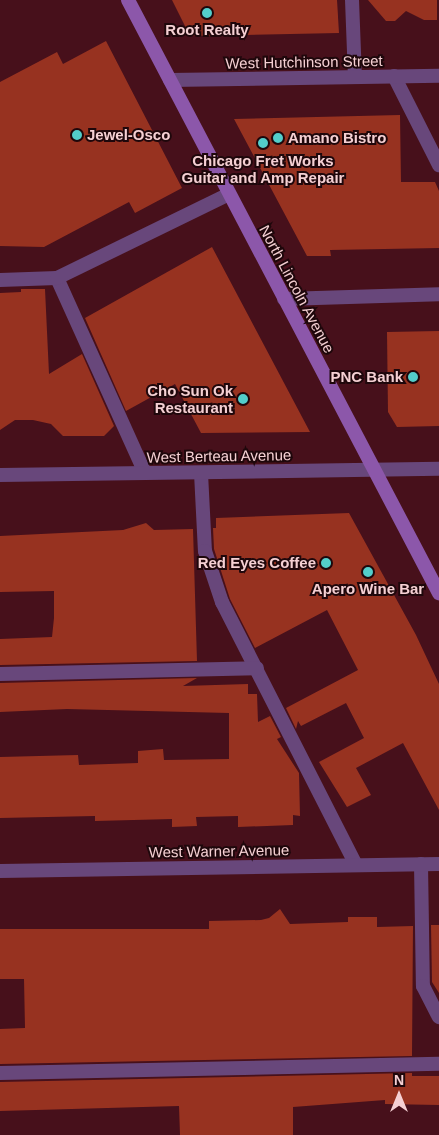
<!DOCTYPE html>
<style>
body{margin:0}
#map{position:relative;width:439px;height:1135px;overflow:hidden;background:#47101b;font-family:Arial,sans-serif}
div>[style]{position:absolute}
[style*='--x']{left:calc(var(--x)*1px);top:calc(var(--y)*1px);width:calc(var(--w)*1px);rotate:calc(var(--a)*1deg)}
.building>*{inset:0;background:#973220}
.service>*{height:14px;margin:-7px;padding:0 7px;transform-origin:7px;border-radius:7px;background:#68477b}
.minor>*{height:14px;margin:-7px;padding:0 7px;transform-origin:7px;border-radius:7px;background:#68477b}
.secondary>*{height:14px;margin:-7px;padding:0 7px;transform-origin:7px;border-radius:7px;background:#8c57aa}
.dots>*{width:14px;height:14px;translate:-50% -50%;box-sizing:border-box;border:2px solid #1e070b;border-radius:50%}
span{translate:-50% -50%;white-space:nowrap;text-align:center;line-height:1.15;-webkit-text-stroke:4px #1e070b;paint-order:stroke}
.poi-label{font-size:15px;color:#f5d0d3;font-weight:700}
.left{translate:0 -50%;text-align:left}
.right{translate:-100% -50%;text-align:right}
.street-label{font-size:15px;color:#f5d0d3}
.north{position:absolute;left:374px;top:1070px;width:50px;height:50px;-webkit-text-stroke:4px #1e070b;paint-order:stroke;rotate:0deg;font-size:14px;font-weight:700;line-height:20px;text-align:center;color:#f5d0d3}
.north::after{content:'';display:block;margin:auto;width:18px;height:22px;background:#f5d0d3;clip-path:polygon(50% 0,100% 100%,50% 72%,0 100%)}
</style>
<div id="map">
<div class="building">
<i style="clip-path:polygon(172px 0,337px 0,339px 33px,190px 36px)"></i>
<i style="clip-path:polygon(368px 0,437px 0,437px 20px,424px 20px,406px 11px,395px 21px,386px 21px)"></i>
<i style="clip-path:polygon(106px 41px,182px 188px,135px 213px,129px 202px,44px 247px,0 246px,0 82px,57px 52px,63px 64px)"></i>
<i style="clip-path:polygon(400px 115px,401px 182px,435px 182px,439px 191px,439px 248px,330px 250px,331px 256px,307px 256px,234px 119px)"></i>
<i style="clip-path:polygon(212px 247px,265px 347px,310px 432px,201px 433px,175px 384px,126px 411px,85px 318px)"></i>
<i style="clip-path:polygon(21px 289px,45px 289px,49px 374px,82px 354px,114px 426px,104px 436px,63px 436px,51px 424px,33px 420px,15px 420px,0 430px,0 293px,21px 292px)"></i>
<i style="clip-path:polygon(439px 331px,439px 426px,397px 427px,388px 412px,387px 332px)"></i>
<i style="clip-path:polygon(349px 513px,416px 635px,439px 684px,439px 810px,403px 743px,356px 768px,371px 795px,347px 807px,319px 762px,364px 738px,346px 703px,301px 726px,298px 721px,296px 729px,286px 708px,358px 670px,327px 610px,255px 648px,230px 599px,214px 549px,213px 528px,216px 528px,216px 518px)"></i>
<i style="clip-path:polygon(146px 523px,154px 530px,193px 529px,197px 661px,0 665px,0 639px,52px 637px,54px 618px,54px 591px,0 592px,0 536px,123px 530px)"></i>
<i style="clip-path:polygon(197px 678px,183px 686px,248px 684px,248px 694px,257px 694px,258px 722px,270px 716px,281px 737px,277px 739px,299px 773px,300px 816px,293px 815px,293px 825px,238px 827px,238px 816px,196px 817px,197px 826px,172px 827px,172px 819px,95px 821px,95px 816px,0 818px,0 757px,78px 755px,79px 765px,138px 763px,138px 751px,163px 749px,164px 760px,229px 759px,229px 713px,67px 709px,0 712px,0 683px)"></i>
<i style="clip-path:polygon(280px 909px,290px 924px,348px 922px,348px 917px,377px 917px,377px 927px,413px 926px,412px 1056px,0 1064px,0 1029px,25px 1028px,24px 979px,0 979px,0 929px,209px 929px,209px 921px,261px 920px,269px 918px)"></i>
<i style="clip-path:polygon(431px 925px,439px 925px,439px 993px,432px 982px)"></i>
<i style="clip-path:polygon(412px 1073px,412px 1076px,439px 1076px,439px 1105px,385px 1104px,385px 1100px,293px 1107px,293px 1135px,180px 1135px,179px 1106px,0 1111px,0 1082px)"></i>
</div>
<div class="service">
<i style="--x:352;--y:0;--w:77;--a:87.8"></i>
<i style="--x:394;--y:76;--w:100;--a:63.2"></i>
<i style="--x:57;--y:278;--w:214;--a:65.7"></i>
<i style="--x:0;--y:280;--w:57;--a:-2"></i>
<i style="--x:57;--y:278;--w:191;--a:-26"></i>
<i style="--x:284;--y:299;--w:155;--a:-1.8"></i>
<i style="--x:201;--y:473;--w:78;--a:87.1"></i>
<i style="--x:205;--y:551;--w:54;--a:71.6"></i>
<i style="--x:222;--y:602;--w:295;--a:63"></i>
<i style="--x:0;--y:674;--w:257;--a:-1.3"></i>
<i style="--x:421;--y:864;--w:122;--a:89.1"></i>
<i style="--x:423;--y:986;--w:35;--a:63"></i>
<i style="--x:0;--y:1073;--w:439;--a:-1.2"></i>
</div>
<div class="minor">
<i style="--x:170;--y:80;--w:269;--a:-0.9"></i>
<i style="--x:0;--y:475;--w:439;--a:-0.8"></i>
<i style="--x:0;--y:871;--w:439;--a:-0.9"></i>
</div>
<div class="secondary">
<i style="--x:128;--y:0;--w:670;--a:62.33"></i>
</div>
<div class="dots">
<i style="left:207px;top:13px;background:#53cdca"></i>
<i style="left:77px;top:135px;background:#53cdca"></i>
<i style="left:278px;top:138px;background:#53cdca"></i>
<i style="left:263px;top:143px;background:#53cdca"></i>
<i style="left:413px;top:377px;background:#53cdca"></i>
<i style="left:243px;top:399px;background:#53cdca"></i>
<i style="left:326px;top:563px;background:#53cdca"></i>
<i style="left:368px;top:572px;background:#53cdca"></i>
</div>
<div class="poi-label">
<span style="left:207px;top:30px">Root Realty</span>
<span class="left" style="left:87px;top:135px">Jewel-Osco</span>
<span class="left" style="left:288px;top:138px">Amano Bistro</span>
<span style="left:263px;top:169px">Chicago Fret Works<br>Guitar and Amp Repair</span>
<span class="right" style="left:403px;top:377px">PNC Bank</span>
<span class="right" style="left:233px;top:399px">Cho Sun Ok<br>Restaurant</span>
<span class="right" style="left:316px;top:563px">Red Eyes Coffee</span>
<span style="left:368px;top:589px">Apero Wine Bar</span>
</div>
<div class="street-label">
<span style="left:304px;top:62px;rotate:-1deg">West Hutchinson Street</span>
<span style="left:297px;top:289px;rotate:62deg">North Lincoln Avenue</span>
<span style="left:219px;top:456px;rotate:-1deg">West Berteau Avenue</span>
<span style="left:219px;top:851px;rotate:-1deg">West Warner Avenue</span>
</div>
<div class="north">N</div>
</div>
